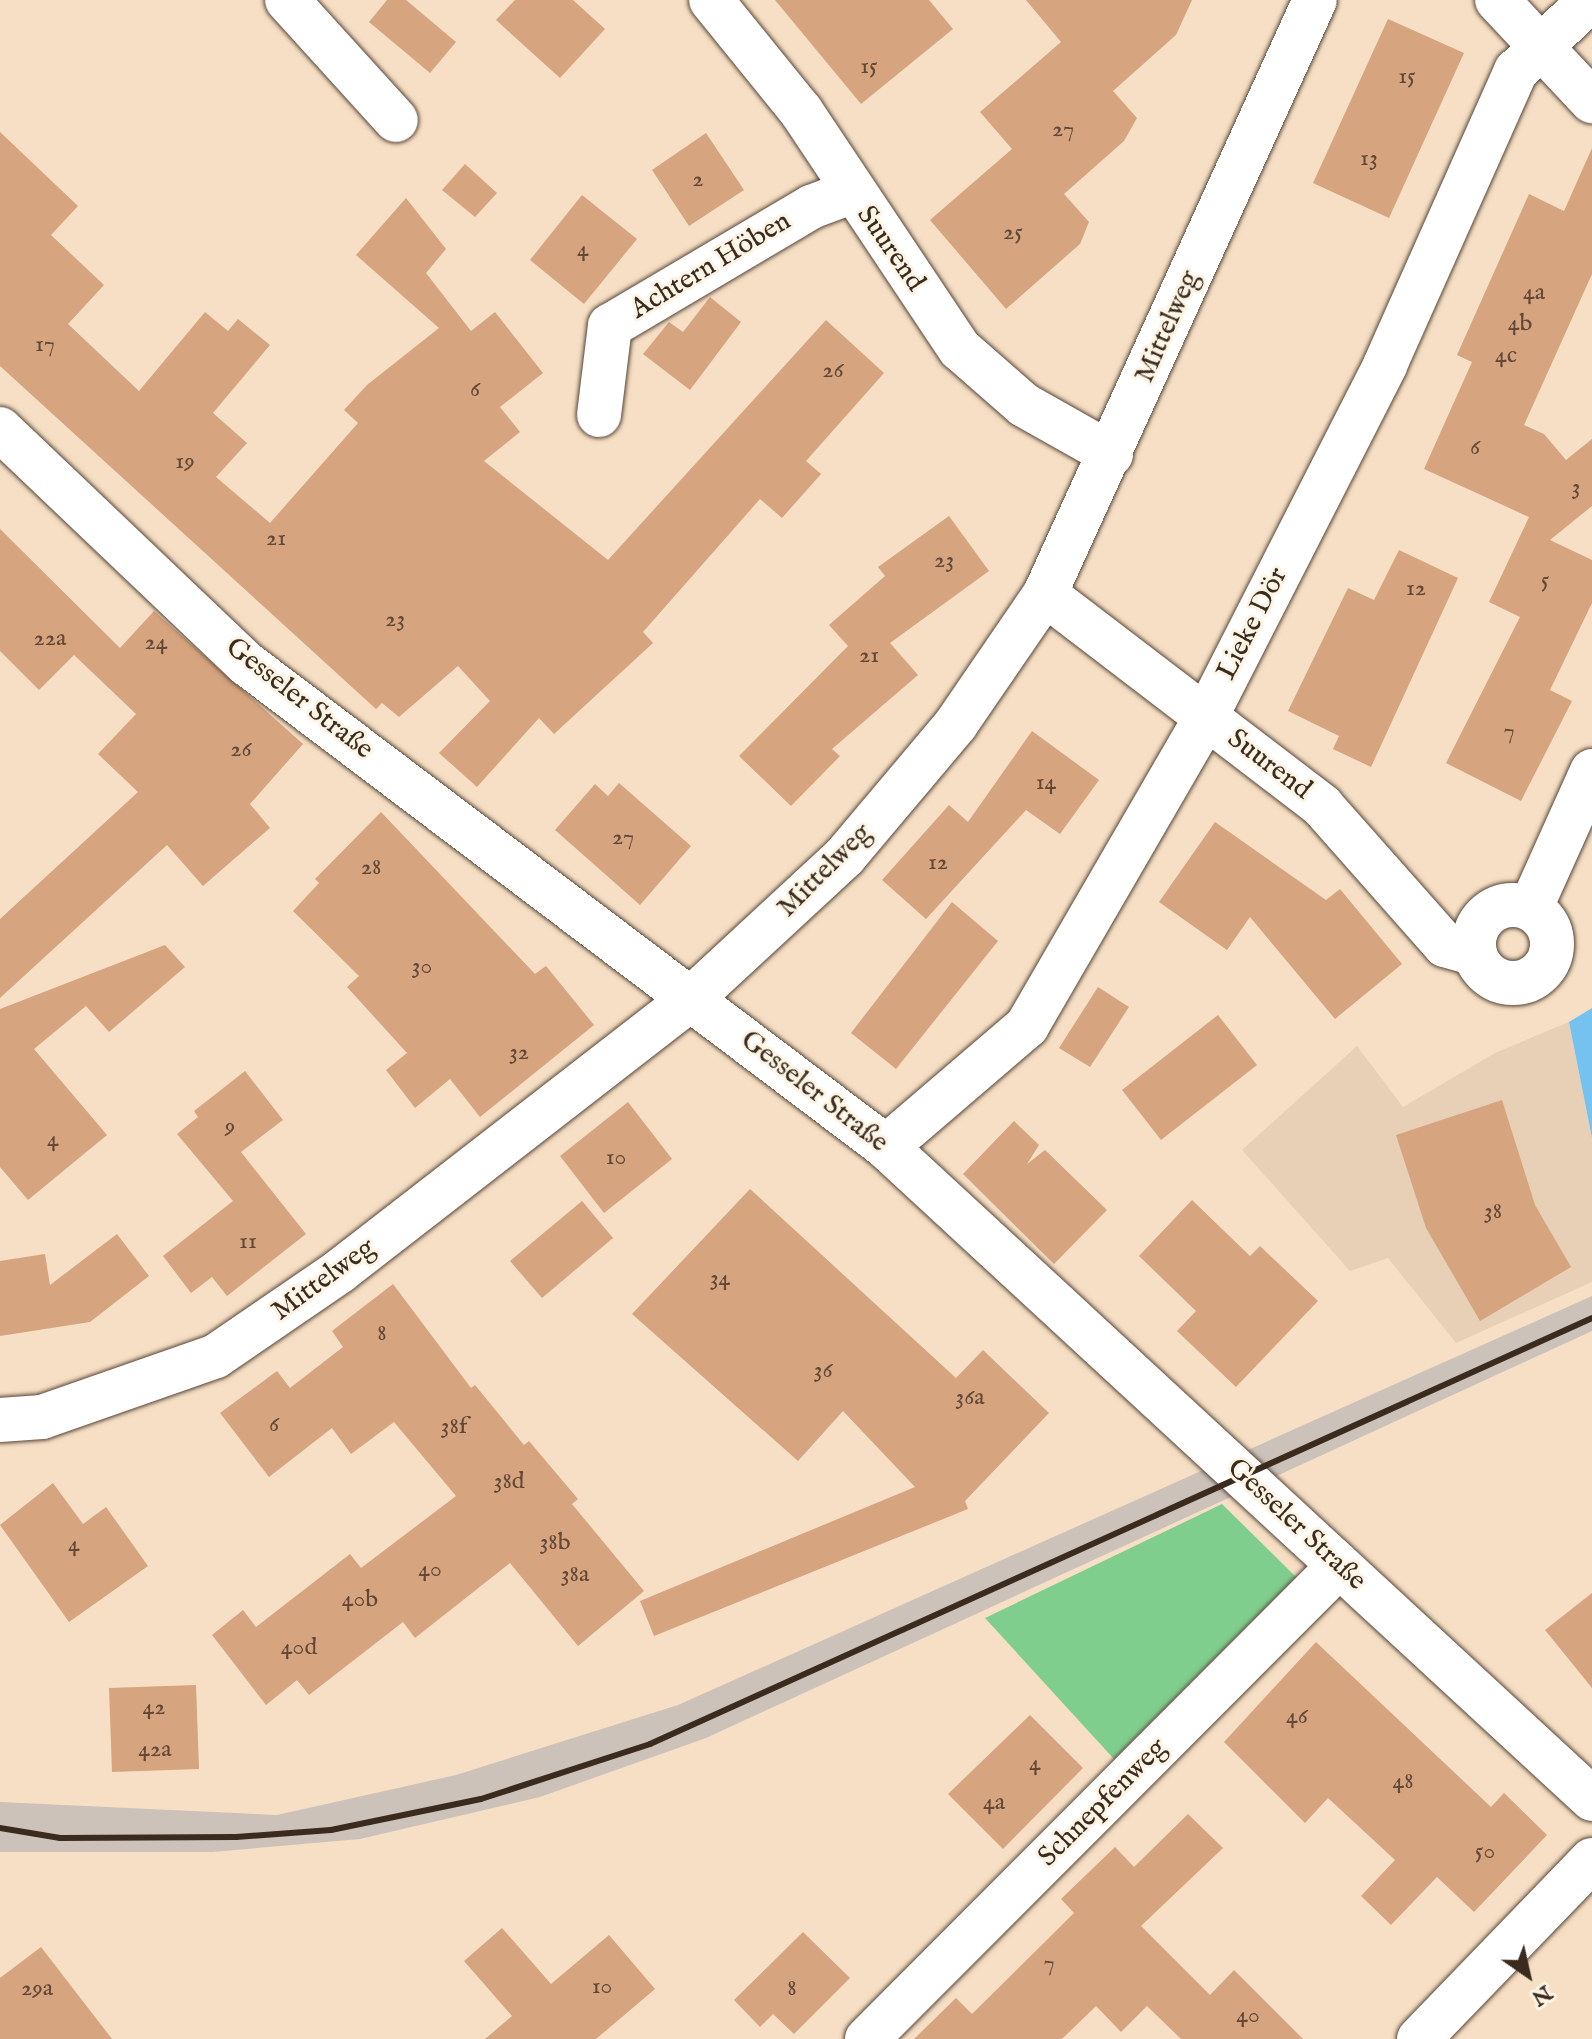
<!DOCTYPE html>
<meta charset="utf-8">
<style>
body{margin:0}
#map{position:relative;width:1592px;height:2039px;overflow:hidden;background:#f6dfc4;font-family:"IM FELL English",serif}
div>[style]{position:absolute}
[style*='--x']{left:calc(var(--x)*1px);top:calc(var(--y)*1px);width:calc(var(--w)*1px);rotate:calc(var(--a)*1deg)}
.built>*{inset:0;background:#e7d0b5}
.industrial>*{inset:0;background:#ccc2b9}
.green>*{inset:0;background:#80ce8d}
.water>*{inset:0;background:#75c1ef}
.building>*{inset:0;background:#d6a47f}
.roads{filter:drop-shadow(0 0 2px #574537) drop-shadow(0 0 2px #574537)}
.minor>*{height:44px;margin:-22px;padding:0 22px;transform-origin:22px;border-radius:22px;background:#fff}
.minor>.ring{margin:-22px;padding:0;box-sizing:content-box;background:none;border:44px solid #fff;border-radius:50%}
.rail>*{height:6px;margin:-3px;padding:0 3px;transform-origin:3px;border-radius:3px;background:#3b2a1e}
span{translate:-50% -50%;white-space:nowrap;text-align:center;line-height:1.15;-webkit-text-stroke:6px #fcf5e5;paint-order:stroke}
.number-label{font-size:24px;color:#624836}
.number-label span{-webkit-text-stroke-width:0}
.street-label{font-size:28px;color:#3b2a1e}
.north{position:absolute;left:1488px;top:1935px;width:80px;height:80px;-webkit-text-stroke:6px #fcf5e5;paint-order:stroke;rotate:146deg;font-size:22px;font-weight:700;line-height:32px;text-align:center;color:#3b2a1e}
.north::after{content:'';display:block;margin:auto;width:28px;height:36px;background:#3b2a1e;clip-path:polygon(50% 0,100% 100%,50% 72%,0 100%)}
</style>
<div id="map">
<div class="built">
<i style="clip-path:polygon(1569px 1022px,1592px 1138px,1592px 1282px,1456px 1343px,1388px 1258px,1350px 1271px,1242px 1150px,1357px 1046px,1403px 1107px,1495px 1053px)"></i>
</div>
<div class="industrial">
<i style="clip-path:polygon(1592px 1296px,1592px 1331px,706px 1738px,540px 1797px,360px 1839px,212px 1852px,0 1852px,0 1802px,277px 1815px,456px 1775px,678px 1705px)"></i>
</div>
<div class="green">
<i style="clip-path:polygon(1222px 1504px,1296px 1577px,1114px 1759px,985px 1618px)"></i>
</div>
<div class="water">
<i style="clip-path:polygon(1592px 1008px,1592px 1138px,1569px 1022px)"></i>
</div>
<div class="building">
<i style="clip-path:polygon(387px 0,406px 0,456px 42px,430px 73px,369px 22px)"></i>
<i style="clip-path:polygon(515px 0,573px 0,605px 29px,560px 78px,496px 20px)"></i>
<i style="clip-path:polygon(775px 0,929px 0,953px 29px,861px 104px)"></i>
<i style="clip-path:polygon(1026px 0,1192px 0,1176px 35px,1113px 91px,1137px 118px,1124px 141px,1064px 194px,1089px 222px,1080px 244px,1006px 309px,930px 220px,1012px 149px,980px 112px,1061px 42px)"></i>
<i style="clip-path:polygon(1388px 19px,1464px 53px,1389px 218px,1313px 183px)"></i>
<i style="clip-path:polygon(0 132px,78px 206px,51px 235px,104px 285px,68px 324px,139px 391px,205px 312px,228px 331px,238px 319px,270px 345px,213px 413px,247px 443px,216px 477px,270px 523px,358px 423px,344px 410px,367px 385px,439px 328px,356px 255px,406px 198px,446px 249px,426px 273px,471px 331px,495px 312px,543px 373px,500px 407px,520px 432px,484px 461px,608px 560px,826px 320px,884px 373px,806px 461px,821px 474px,782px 518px,760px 499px,643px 632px,653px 643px,554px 734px,539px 718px,477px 787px,439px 753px,490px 701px,458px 666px,399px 717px,382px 703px,376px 709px,0 366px)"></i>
<i style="clip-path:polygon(706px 133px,744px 190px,689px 226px,652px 170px)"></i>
<i style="clip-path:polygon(1592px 148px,1592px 274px,1524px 425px,1544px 434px,1566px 460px,1592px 439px,1592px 506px,1550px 540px,1592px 560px,1592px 603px,1550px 690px,1572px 701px,1521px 801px,1446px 763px,1520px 617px,1489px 602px,1529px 517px,1424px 469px,1472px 362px,1457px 355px,1529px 194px,1564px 211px)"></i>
<i style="clip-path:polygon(465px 164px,497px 193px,475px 217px,442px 190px)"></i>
<i style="clip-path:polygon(582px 195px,637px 239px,584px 304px,530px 260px)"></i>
<i style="clip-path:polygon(710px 297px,741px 322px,690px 390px,643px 354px,669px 322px,683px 332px)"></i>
<i style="clip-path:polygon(949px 516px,989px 571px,890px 643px,918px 675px,832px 749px,840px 756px,791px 806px,739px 756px,848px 646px,829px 625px,885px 576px,878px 567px)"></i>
<i style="clip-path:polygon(0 529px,120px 648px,154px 611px,303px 744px,250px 804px,270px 828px,203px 886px,167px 845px,0 998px,0 919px,138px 792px,98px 754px,136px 714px,74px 655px,39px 690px,0 651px)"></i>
<i style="clip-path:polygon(1399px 550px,1458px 578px,1371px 767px,1333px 749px,1339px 736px,1288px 711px,1348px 588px,1374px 600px)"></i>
<i style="clip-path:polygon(1032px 731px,1099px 780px,1060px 834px,1026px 810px,926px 919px,882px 880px,949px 805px,968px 822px)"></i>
<i style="clip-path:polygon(619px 783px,691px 846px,640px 905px,555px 830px,595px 784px,608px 796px)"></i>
<i style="clip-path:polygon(381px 812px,535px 974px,546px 966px,594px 1025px,480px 1117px,450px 1079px,415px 1108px,386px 1070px,407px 1053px,347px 987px,359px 976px,293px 911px,319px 883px,315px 879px)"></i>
<i style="clip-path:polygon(1215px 822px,1326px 900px,1340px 889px,1402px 964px,1335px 1019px,1250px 917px,1227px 950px,1159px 902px)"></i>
<i style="clip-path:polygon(952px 902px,998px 941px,896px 1069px,851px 1033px)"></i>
<i style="clip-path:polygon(165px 945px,185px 967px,109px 1032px,86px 1006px,34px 1049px,107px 1135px,28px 1200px,0 1167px,0 1009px)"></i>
<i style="clip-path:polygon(1098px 987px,1129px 1007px,1090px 1067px,1059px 1048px)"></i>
<i style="clip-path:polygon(1218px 1015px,1257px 1065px,1161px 1140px,1122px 1090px)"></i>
<i style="clip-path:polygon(245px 1071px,283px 1120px,241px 1152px,306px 1234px,227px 1296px,212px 1277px,191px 1293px,163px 1256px,233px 1201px,177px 1134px,198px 1117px,194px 1111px)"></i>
<i style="clip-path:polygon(1502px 1100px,1535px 1205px,1571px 1267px,1480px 1321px,1426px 1228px,1396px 1135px)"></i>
<i style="clip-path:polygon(628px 1102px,672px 1159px,604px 1213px,560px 1156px)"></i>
<i style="clip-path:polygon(1014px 1121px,1039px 1145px,1027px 1164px,1045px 1150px,1107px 1210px,1054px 1264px,963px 1174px)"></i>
<i style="clip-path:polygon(750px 1189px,956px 1378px,983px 1350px,1049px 1413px,965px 1501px,968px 1509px,654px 1636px,640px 1601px,915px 1487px,843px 1411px,798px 1461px,632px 1314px)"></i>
<i style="clip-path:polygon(1192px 1200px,1250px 1256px,1260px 1246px,1318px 1301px,1236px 1387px,1177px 1331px,1196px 1311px,1139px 1256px)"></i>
<i style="clip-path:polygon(582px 1201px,613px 1238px,542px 1298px,510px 1261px)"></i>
<i style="clip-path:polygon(117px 1234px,149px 1276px,90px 1322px,0 1336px,0 1261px,45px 1254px,50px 1285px)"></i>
<i style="clip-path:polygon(393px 1284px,471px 1388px,475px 1385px,524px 1445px,529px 1441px,578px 1499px,572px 1504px,644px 1591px,578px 1646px,510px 1563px,415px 1638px,403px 1622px,309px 1695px,297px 1680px,266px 1705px,212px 1635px,243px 1610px,256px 1627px,350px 1554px,361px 1568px,456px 1496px,394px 1422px,351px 1454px,332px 1428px,269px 1477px,220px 1413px,277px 1371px,290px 1388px,343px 1347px,332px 1331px)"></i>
<i style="clip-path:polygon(53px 1483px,83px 1524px,106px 1507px,148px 1566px,69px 1622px,0 1525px)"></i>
<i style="clip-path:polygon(1592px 1593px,1592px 1688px,1545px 1630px)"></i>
<i style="clip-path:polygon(1316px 1642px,1491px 1807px,1504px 1793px,1547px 1835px,1474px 1912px,1437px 1877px,1391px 1925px,1361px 1896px,1395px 1860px,1328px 1798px,1305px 1823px,1224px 1742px)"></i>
<i style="clip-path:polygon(196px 1685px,199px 1769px,112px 1772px,109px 1688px)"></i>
<i style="clip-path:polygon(1030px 1715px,1083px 1768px,1003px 1849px,948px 1794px)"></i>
<i style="clip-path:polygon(1188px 1814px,1223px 1848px,1141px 1926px,1210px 1995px,1234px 1970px,1303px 2039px,1181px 2039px,1147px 2006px,1121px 2032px,1096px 2006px,1062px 2039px,914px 2039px,956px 1998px,972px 2014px,1074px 1913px,1061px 1899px,1115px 1847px,1134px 1867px)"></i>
<i style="clip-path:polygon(502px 1928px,551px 1984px,609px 1935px,655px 1989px,596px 2039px,485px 2039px,512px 2016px,464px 1961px)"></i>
<i style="clip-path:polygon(803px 1932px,850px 1978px,794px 2034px,773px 2014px,760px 2027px,734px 2000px)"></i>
<i style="clip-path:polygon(41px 1947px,112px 2039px,0 2039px,0 1978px)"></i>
</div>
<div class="roads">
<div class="minor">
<i style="--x:287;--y:0;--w:162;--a:47.8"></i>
<i style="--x:711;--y:0;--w:143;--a:51"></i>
<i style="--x:801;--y:111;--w:286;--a:56.3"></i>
<i style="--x:960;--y:349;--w:85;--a:41.2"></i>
<i style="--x:1024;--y:405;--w:100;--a:29.4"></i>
<i style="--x:1497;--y:0;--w:139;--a:46.8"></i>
<i style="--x:599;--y:415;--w:90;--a:-83"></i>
<i style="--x:610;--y:326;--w:234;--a:-30.6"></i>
<i style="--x:811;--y:207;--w:43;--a:-20.6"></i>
<i style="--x:0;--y:429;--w:341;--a:43.6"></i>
<i style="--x:247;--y:664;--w:801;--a:37.08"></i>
<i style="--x:886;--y:1147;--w:961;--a:42.72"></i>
<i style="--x:1045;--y:594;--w:349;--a:37.4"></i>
<i style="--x:1322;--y:806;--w:186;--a:48.5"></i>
<i style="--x:1445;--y:945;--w:29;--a:16"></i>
<i class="ring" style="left:1474px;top:905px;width:34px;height:34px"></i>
<i style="--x:1531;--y:907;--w:149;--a:-65.8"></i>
<i style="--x:886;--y:1147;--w:186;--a:-40.6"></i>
<i style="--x:1027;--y:1026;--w:357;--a:-59.9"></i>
<i style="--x:1206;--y:717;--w:395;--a:-63"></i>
<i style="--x:1385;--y:365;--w:322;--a:-66"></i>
<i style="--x:1516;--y:71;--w:103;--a:-43.8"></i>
<i style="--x:0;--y:1420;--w:42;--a:-4.1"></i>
<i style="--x:42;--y:1417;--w:184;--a:-19.3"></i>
<i style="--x:216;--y:1356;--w:150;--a:-34.4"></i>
<i style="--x:340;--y:1271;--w:447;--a:-37.8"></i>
<i style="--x:693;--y:997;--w:207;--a:-42.8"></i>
<i style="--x:845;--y:856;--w:172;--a:-49.9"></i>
<i style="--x:956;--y:724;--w:158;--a:-55.6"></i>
<i style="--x:1045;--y:594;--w:652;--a:-65.56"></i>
<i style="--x:867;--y:2039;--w:668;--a:-45.06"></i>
<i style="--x:1419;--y:2039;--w:249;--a:-46"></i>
</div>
</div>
<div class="rail">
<i style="--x:0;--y:1828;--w:61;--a:9.5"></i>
<i style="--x:60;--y:1838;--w:176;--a:-0.3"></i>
<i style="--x:236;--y:1837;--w:95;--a:-4.2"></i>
<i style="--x:331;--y:1830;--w:153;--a:-11.7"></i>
<i style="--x:481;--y:1799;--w:178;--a:-18"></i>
<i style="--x:650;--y:1744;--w:1034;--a:-24.33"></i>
</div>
<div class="number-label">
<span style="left:869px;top:67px">15</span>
<span style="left:1407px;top:77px">15</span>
<span style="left:1063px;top:130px">27</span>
<span style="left:1369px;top:159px">13</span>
<span style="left:698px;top:180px">2</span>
<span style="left:1013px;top:233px">25</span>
<span style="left:583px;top:250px">4</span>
<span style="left:1534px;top:293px">4a</span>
<span style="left:1520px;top:324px">4b</span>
<span style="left:45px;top:345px">17</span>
<span style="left:1506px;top:356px">4c</span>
<span style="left:833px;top:371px">26</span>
<span style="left:475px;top:390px">6</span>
<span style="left:1475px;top:448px">6</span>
<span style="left:185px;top:462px">19</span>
<span style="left:1576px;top:488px">3</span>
<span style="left:276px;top:539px">21</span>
<span style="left:944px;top:561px">23</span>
<span style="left:1545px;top:581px">5</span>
<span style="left:1416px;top:589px">12</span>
<span style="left:395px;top:620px">23</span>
<span style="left:50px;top:639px">22a</span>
<span style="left:156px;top:643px">24</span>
<span style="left:869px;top:656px">21</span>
<span style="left:1509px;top:732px">7</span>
<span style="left:241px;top:750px">26</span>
<span style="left:1046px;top:783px">14</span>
<span style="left:623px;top:838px">27</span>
<span style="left:938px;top:863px">12</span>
<span style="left:371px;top:868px">28</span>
<span style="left:422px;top:967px">30</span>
<span style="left:519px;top:1053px">32</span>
<span style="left:230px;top:1127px">9</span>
<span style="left:53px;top:1140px">4</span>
<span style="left:616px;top:1158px">10</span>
<span style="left:1493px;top:1212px">38</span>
<span style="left:248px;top:1242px">11</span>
<span style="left:720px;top:1279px">34</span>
<span style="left:382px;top:1334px">8</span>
<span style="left:823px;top:1371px">36</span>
<span style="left:970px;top:1398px">36a</span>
<span style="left:274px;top:1425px">6</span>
<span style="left:454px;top:1427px">38f</span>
<span style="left:509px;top:1482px">38d</span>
<span style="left:555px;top:1543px">38b</span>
<span style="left:74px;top:1545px">4</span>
<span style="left:430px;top:1570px">40</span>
<span style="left:575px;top:1575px">38a</span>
<span style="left:360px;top:1600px">40b</span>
<span style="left:299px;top:1648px">40d</span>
<span style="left:154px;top:1708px">42</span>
<span style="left:1297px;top:1717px">46</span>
<span style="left:155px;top:1750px">42a</span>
<span style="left:1035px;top:1764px">4</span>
<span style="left:1403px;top:1782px">48</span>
<span style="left:994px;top:1803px">4a</span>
<span style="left:1485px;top:1852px">50</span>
<span style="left:1049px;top:1964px">7</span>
<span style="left:602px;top:1987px">10</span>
<span style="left:37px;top:1989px">29a</span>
<span style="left:792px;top:1989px">8</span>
<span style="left:1248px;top:2016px">40</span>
</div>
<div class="street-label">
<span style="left:890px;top:249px;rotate:55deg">Suurend</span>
<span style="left:711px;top:266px;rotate:-31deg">Achtern Höben</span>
<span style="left:1168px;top:327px;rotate:-66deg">Mittelweg</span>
<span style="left:1253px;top:624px;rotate:-63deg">Lieke Dör</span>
<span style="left:299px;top:699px;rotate:38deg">Gesseler Straße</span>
<span style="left:1269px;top:765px;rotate:37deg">Suurend</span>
<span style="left:825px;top:871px;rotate:-45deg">Mittelweg</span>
<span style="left:814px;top:1092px;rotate:38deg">Gesseler Straße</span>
<span style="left:324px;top:1280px;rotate:-36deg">Mittelweg</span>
<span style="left:1296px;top:1525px;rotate:43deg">Gesseler Straße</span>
<span style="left:1103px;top:1803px;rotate:-45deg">Schnepfenweg</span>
</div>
<div class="north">N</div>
</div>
